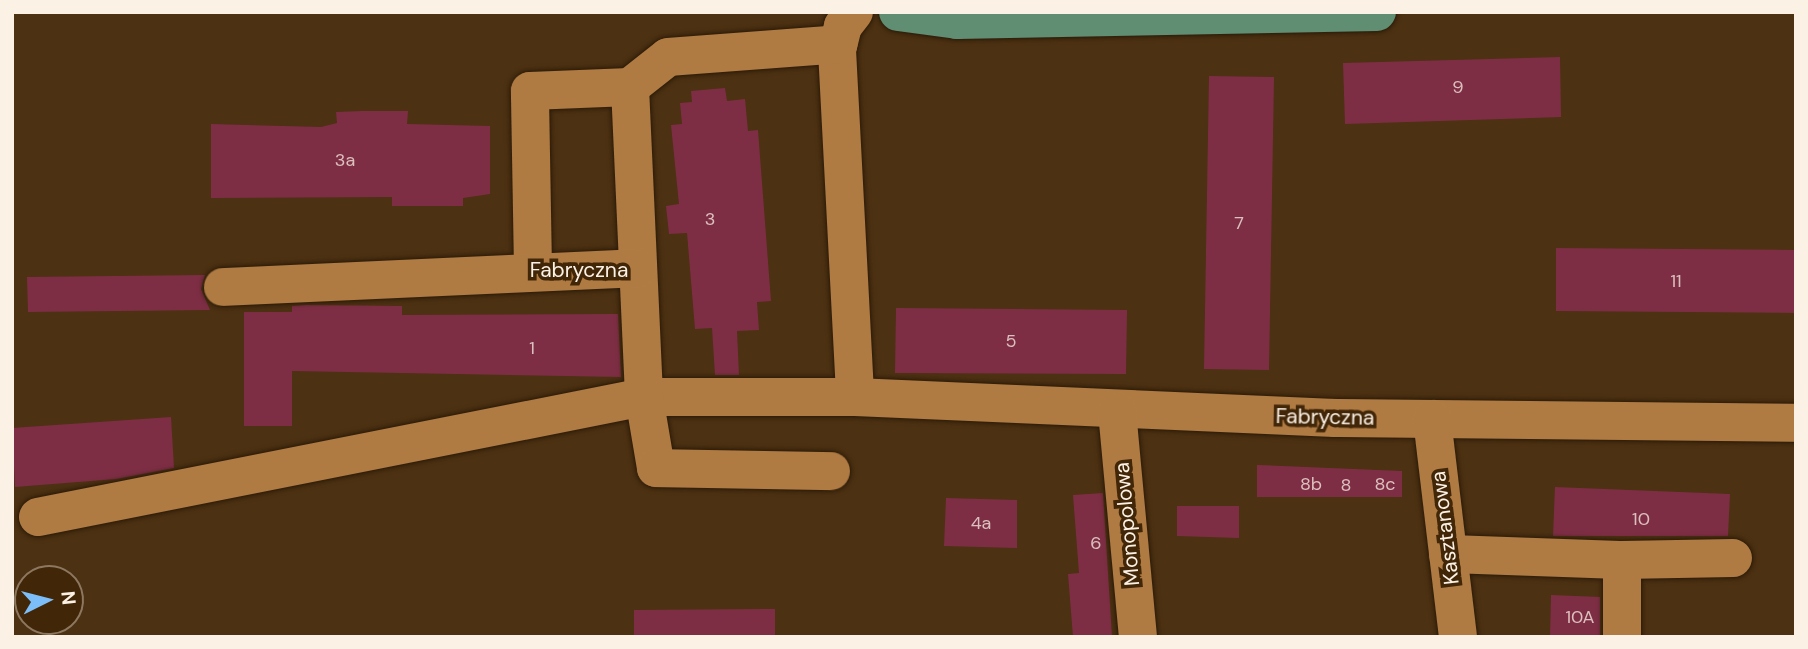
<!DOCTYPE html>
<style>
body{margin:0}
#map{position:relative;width:1808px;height:649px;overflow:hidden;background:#4c3112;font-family:"DM Sans",sans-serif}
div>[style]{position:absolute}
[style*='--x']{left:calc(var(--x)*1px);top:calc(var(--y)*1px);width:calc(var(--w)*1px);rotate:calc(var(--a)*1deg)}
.building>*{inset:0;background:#7d2e44}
.roads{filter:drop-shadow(0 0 2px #2b1b09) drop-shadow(0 0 2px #2b1b09)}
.minor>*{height:38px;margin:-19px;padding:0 19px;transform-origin:19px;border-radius:19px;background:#b07b43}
.major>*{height:38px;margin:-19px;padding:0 19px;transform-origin:19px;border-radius:19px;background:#608e72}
span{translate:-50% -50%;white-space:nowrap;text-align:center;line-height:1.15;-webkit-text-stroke:7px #412607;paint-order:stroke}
.number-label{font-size:18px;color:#dcc0bd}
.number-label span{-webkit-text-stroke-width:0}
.street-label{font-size:21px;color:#fcf1e5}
.frame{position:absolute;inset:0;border:14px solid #fcf1e5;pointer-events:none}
.north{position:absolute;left:14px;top:565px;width:70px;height:70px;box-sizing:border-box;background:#412607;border:2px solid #8c7760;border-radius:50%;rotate:84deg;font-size:19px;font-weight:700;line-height:28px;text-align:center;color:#fcf1e5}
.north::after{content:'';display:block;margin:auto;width:24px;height:32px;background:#7cbef9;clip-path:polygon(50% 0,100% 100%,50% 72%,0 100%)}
</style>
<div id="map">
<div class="building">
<i style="clip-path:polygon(1560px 57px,1561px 117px,1345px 124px,1343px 63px)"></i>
<i style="clip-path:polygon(1209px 76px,1274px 77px,1269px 370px,1204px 369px)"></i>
<i style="clip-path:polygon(725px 88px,727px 101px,745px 99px,748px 131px,758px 130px,771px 301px,757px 302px,759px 330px,737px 331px,739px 375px,715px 375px,712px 328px,695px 329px,687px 233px,669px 234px,666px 206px,679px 204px,671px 125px,682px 124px,680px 103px,692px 102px,691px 91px)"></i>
<i style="clip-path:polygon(362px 111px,408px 111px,407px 124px,490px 126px,490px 194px,463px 198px,463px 206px,392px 206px,392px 197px,211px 198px,211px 124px,321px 127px,337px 123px,336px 112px)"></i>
<i style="clip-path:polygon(1556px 248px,1796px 250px,1796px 313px,1556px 311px)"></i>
<i style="clip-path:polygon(205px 275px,201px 289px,210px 310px,28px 312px,27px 277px)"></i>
<i style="clip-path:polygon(306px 305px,402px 306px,402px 315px,618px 314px,621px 377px,292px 371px,292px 426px,244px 426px,244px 312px,292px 312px,292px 306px)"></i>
<i style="clip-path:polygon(896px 308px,1127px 310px,1126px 374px,895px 373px)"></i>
<i style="clip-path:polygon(171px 417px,174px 468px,116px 479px,15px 487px,12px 428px)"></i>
<i style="clip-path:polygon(1257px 465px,1402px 471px,1402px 497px,1257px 497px)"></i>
<i style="clip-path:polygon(1555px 487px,1730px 494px,1728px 536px,1553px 536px)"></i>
<i style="clip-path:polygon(1103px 493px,1112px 637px,1073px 637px,1068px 574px,1079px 573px,1073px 495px)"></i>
<i style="clip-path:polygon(946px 498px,1017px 500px,1017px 548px,944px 546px)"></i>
<i style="clip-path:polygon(1177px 506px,1239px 506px,1239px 538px,1177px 536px)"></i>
<i style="clip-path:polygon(1551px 595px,1600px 597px,1600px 637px,1550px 637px)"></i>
<i style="clip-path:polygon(775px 609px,775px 637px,634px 637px,634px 610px)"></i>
</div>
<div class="roads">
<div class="minor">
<i style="--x:854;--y:12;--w:18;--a:128"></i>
<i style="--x:843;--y:26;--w:25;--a:104"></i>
<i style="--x:837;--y:50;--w:347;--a:87"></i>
<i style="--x:630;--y:87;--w:310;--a:87.4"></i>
<i style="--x:644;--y:397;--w:211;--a:0"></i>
<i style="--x:855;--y:397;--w:480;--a:2.5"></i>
<i style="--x:1335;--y:418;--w:461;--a:0.6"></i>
<i style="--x:533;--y:269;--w:178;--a:-91"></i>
<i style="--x:530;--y:91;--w:100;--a:-2.3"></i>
<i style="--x:630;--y:87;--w:48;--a:-38.3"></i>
<i style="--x:668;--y:57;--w:171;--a:-4.3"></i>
<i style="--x:223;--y:287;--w:415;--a:-2.6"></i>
<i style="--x:1117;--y:411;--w:227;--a:84.7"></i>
<i style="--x:1432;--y:419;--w:220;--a:83.2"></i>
<i style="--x:38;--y:517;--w:618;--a:-11.2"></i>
<i style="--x:644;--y:397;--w:72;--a:80.4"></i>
<i style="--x:656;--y:468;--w:175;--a:1"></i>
<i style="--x:1448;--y:554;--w:174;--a:2"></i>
<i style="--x:1622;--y:560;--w:77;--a:90"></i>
<i style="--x:1622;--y:560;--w:111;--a:-1"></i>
</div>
<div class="major">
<i style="--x:898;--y:12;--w:60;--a:7.7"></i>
<i style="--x:957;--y:20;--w:420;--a:-1.1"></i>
</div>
</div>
<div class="number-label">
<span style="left:1458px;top:87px">9</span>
<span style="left:345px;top:160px">3a</span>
<span style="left:710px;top:219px">3</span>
<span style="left:1239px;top:223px">7</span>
<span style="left:1676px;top:281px">11</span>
<span style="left:1011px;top:341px">5</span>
<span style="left:532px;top:348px">1</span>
<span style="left:1311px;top:484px">8b</span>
<span style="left:1385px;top:484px">8c</span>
<span style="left:1346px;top:485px">8</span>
<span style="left:1641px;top:519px">10</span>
<span style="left:981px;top:523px">4a</span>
<span style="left:1096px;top:543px">6</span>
<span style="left:1580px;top:617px">10A</span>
</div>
<div class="street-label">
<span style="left:579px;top:270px">Fabryczna</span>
<span style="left:1325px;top:417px;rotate:1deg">Fabryczna</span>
<span style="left:1127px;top:524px;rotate:-95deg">Monopolowa</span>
<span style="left:1445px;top:528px;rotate:-97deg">Kasztanowa</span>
</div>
<div class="frame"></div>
<div class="north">N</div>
</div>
